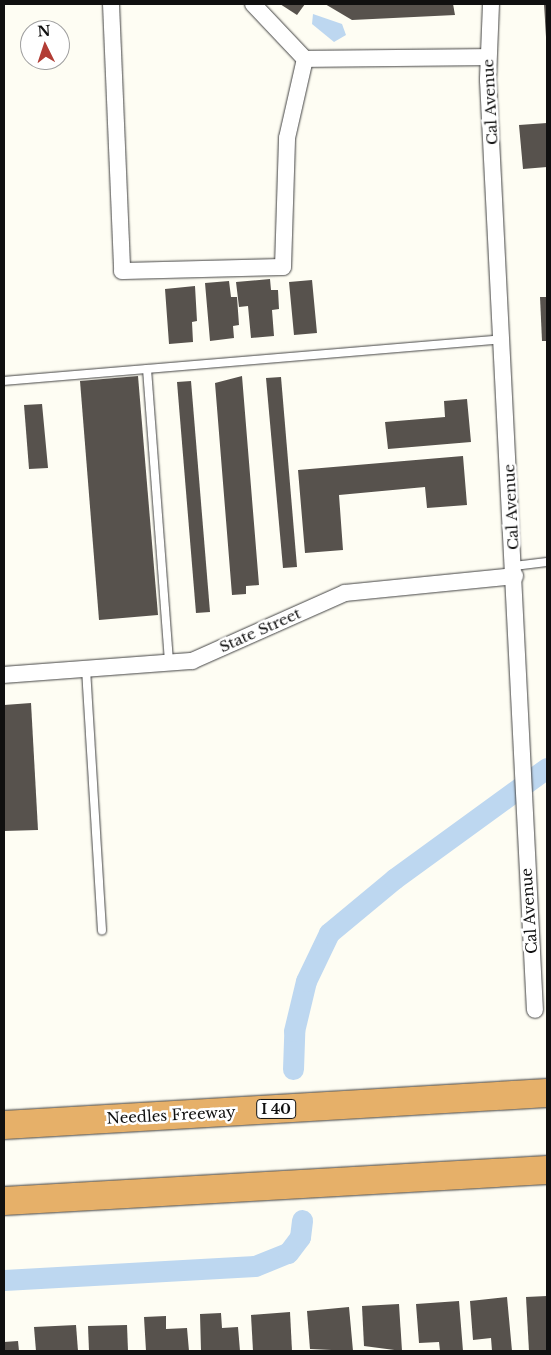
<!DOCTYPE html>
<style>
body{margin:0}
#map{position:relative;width:551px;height:1355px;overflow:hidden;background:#fefdf3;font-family:"Libre Baskerville",serif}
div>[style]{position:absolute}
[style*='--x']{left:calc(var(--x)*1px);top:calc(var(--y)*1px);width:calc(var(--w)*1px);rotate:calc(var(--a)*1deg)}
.water>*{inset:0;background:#bdd7f0}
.canal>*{height:21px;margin:-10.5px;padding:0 10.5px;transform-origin:10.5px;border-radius:10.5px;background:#bdd7f0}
.building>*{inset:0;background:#57524d}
.roads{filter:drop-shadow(0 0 1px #434343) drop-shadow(0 0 1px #434343)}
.service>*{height:8px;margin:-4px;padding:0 4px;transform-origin:4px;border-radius:4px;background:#fff}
.minor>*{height:16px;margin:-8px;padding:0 8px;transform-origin:8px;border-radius:8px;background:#fff}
.motorway>*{height:28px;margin:-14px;padding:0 14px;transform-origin:14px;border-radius:14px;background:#e6b069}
span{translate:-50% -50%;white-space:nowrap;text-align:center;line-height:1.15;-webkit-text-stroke:5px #fff;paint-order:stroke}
.shield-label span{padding:1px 4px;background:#fff;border:1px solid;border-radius:4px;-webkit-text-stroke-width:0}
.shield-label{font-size:14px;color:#101010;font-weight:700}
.street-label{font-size:15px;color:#101010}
.frame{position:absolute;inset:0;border:5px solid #101010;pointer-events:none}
.north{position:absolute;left:20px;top:20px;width:50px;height:50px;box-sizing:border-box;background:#fff;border:1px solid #9f9f9f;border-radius:50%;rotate:356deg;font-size:14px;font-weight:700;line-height:20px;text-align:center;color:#101010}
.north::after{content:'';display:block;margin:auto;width:18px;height:22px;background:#b23d35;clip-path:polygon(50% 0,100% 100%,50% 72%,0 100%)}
</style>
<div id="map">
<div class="water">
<i style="clip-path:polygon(313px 14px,342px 24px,346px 35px,334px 42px,312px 24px)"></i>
</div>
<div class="canal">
<i style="--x:293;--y:1069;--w:38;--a:-88"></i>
<i style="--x:294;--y:1031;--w:51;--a:-76.5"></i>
<i style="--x:306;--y:981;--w:53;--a:-64.4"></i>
<i style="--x:329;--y:933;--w:85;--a:-39.7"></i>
<i style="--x:394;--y:879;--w:189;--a:-36"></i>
<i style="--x:4;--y:1280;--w:251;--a:-3.2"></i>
<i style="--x:255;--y:1266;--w:35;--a:-22"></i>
<i style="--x:288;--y:1253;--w:20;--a:-53"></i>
<i style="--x:300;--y:1237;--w:17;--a:-83"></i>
</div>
<div class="building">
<i style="clip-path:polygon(280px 4px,305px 4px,297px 15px)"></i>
<i style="clip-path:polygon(325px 4px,453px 4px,455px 15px,352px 20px)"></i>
<i style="clip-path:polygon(544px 4px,547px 4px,547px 37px,546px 37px)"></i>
<i style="clip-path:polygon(547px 123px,547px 167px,523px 169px,519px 125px)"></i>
<i style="clip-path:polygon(270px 279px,271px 290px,278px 290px,279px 309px,272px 310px,274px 336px,251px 338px,248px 306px,239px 307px,236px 282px)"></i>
<i style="clip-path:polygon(312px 280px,317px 333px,294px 335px,289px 282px)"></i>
<i style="clip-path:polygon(229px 281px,231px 297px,237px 297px,239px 325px,233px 326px,234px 338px,210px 341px,205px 283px)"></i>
<i style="clip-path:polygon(195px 286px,197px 321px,192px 322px,193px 342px,169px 344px,165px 289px)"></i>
<i style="clip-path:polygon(540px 297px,547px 297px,547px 341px,542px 341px)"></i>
<i style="clip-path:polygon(138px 376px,158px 615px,99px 620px,80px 381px)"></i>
<i style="clip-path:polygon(242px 376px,259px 585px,246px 586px,246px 594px,232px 595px,215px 383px)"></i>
<i style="clip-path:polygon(281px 377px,297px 567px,283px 568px,266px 378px)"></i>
<i style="clip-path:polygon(191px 381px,210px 612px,196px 613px,177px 382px)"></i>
<i style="clip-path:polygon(467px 399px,471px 442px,388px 449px,385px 422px,445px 417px,444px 401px)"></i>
<i style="clip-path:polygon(42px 404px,48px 468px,29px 469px,24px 405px)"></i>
<i style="clip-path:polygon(463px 456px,467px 505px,427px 508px,425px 487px,339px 495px,343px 550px,305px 553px,298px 470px)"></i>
<i style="clip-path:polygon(31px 703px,38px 830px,4px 831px,4px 705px)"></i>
<i style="clip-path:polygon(547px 1296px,547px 1351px,529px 1351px,526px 1297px)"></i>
<i style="clip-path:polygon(507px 1297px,512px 1351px,492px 1351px,491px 1338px,473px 1340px,470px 1301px)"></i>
<i style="clip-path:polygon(459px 1301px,463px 1351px,440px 1351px,439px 1342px,419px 1343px,416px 1304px)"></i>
<i style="clip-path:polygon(399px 1304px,402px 1351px,364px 1346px,362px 1306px)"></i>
<i style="clip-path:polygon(349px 1307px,353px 1351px,310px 1349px,307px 1311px)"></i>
<i style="clip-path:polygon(290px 1312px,292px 1351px,253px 1351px,251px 1315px)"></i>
<i style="clip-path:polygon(221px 1313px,222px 1328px,238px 1327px,240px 1351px,201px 1351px,200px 1314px)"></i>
<i style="clip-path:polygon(166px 1316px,166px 1329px,187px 1328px,189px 1351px,146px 1351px,144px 1317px)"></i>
<i style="clip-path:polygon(76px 1325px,78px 1351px,36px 1351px,34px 1327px)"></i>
<i style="clip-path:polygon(127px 1325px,128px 1351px,89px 1351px,88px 1326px)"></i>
<i style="clip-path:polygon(18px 1341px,19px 1351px,4px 1351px,4px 1342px)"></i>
</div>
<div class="roads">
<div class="service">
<i style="--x:147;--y:369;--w:294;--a:85.7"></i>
<i style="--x:4;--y:381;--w:499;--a:-4.8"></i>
<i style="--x:514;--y:566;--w:33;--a:-7"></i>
<i style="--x:86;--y:669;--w:262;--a:86.5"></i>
</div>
<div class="minor">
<i style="--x:111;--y:4;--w:267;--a:87.6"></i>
<i style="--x:122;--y:271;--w:161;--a:-1.4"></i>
<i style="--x:283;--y:267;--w:129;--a:-88.2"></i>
<i style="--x:287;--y:138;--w:81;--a:-77.2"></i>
<i style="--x:253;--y:4;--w:76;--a:46.6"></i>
<i style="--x:305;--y:59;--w:182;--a:-0.6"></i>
<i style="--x:491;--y:4;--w:76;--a:92.3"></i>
<i style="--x:488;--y:80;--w:931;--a:87.11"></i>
<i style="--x:4;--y:675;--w:189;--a:-4.3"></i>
<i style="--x:192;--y:661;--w:167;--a:-24"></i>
<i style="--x:345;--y:593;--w:171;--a:-5.7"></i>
</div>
<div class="motorway">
<i style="--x:4;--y:1125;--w:544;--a:-3.37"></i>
<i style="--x:4;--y:1201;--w:544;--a:-3.27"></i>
</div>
</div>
<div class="shield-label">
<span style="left:276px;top:1109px">I 40</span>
</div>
<div class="street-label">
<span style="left:490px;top:102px;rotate:-93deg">Cal Avenue</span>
<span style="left:511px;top:507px;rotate:-93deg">Cal Avenue</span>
<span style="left:260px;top:630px;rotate:-24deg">State Street</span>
<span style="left:529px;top:911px;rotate:-94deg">Cal Avenue</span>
<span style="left:171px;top:1115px;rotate:-3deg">Needles Freeway</span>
</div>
<div class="frame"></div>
<div class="north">N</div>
</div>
